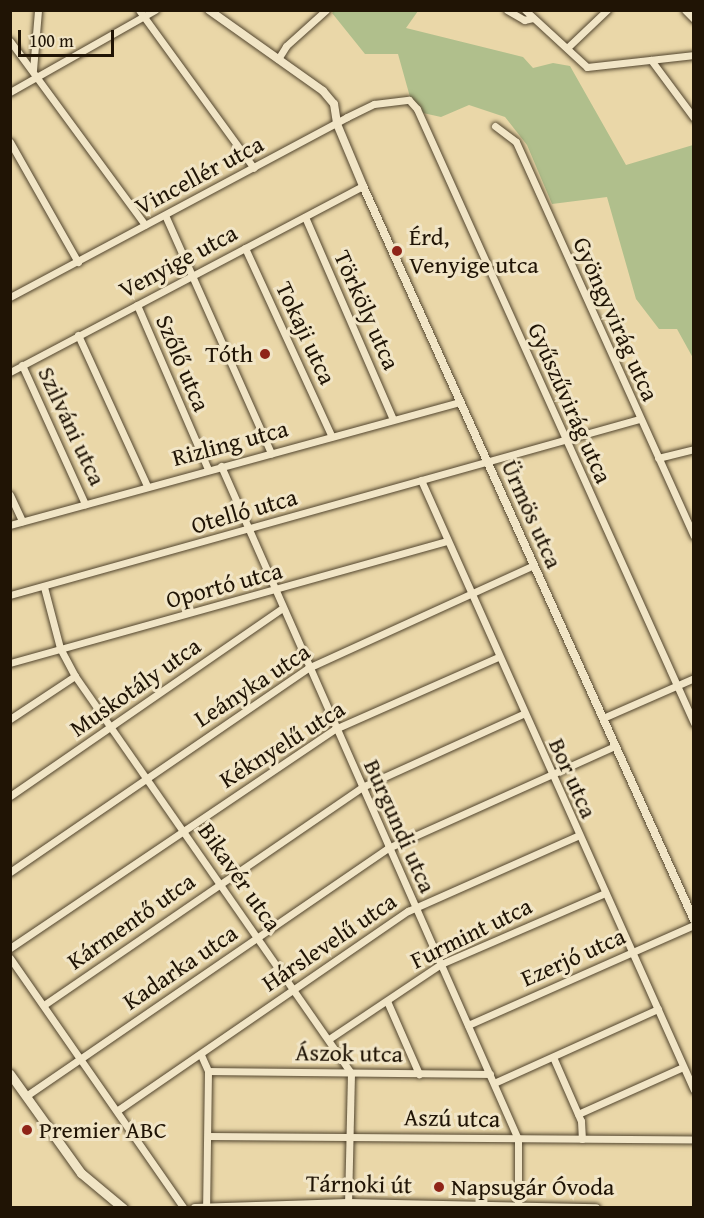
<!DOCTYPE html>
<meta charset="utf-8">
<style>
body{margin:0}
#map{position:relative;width:704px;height:1218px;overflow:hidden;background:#ead7a8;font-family:"Gentium Book Plus",serif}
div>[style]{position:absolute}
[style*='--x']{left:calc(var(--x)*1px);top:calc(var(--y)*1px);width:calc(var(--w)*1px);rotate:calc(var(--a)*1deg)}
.green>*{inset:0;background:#b0bf8c}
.roads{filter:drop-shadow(0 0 2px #52452e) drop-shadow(0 0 2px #52452e)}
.minor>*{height:7px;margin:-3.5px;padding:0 3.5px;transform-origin:3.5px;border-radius:3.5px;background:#f1e5c6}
.tertiary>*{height:8px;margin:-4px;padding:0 4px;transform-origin:4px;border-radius:4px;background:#f1e5c6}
.secondary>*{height:9px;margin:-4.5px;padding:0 4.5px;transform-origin:4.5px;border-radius:4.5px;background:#f1e5c6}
.dots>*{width:16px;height:16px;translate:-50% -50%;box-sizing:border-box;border:3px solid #f1e5c6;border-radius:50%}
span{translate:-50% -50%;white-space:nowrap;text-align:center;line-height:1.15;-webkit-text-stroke:6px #f1e5c6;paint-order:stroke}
.street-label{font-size:24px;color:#201405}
.poi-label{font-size:24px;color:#201405}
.left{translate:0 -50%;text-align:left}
.right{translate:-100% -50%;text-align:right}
.frame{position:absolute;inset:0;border:12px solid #201405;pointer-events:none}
.scale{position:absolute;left:18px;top:30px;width:96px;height:27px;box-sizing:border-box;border:3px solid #201405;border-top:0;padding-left:8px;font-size:18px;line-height:21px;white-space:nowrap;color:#201405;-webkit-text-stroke:4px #f1e5c6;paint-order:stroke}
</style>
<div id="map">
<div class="green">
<i style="clip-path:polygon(335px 10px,418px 11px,406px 28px,523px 57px,533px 68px,553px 63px,570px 66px,626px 165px,693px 145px,693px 358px,677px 329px,659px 329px,636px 299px,607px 197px,552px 204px,527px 145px,505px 117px,469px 105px,441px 117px,423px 113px,410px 97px,398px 54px,365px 54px,332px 13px)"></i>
</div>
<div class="roads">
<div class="minor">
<i style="--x:139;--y:10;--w:195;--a:54"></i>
<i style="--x:507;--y:10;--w:20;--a:30"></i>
<i style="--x:524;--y:20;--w:9;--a:-13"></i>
<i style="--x:525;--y:10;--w:84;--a:42.6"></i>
<i style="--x:587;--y:67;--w:108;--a:-6.4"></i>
<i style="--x:685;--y:10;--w:13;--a:45"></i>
<i style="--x:10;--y:41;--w:228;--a:53.7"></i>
<i style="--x:568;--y:47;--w:54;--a:-43.5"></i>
<i style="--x:278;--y:59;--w:15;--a:-58"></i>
<i style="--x:286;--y:46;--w:54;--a:-42"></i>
<i style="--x:651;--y:60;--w:72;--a:53.4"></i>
<i style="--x:33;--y:70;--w:60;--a:-85.2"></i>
<i style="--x:10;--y:92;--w:167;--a:-29.5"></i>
<i style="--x:495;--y:126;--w:26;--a:37"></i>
<i style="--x:516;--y:142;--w:432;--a:65.7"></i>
<i style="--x:10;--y:142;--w:138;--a:60.5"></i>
<i style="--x:165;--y:215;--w:261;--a:66"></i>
<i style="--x:305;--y:217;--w:220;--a:66.5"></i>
<i style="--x:245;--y:248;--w:206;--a:65.3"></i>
<i style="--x:10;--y:297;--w:382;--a:-28.1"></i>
<i style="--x:347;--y:117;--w:30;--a:-26"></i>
<i style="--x:374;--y:104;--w:35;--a:-7"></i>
<i style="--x:409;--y:100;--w:12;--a:48"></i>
<i style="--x:417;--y:109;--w:674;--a:65.72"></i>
<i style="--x:137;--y:305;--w:179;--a:66.6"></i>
<i style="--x:78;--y:335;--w:166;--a:65.4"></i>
<i style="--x:22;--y:365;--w:153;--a:65.6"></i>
<i style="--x:10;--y:372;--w:399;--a:-27.8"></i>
<i style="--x:658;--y:458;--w:37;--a:-14"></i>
<i style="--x:221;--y:466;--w:736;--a:66.19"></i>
<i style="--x:518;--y:1139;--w:68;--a:90"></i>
<i style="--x:421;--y:480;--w:668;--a:65.89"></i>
<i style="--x:10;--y:495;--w:29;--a:65"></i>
<i style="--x:10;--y:525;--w:467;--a:-15.3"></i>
<i style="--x:44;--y:587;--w:63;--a:75.3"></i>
<i style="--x:60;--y:648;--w:32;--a:62"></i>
<i style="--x:75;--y:676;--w:484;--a:55.2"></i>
<i style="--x:351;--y:1073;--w:135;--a:91.3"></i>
<i style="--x:10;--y:595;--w:653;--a:-15.63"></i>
<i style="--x:10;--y:663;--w:453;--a:-15.6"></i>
<i style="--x:603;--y:718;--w:99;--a:-23.7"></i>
<i style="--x:10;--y:719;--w:78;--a:-33.5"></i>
<i style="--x:10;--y:796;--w:329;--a:-34.6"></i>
<i style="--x:10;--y:872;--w:361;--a:-34.4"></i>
<i style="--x:308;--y:668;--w:248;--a:-24.5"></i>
<i style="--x:10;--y:948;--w:392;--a:-34"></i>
<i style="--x:335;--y:729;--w:178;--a:-23.8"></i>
<i style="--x:10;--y:958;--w:305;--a:55.2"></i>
<i style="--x:387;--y:1001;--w:80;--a:66.3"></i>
<i style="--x:44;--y:1005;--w:386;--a:-34.4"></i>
<i style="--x:362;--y:787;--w:177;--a:-24.4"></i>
<i style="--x:468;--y:1025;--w:247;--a:-23.9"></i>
<i style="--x:329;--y:1039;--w:135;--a:-33.8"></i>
<i style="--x:441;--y:964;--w:179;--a:-23.4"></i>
<i style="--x:201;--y:1055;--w:17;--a:66"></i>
<i style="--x:208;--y:1071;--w:137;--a:90.8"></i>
<i style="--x:553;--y:1057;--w:70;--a:66.4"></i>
<i style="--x:581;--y:1121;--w:18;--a:87"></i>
<i style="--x:208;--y:1071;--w:282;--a:0.6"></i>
<i style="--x:494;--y:1083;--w:180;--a:-24.3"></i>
<i style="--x:26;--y:1096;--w:439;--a:-34.4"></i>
<i style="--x:388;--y:848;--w:249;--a:-24.2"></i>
<i style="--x:118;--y:1110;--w:352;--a:-34.5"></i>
<i style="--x:408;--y:911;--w:185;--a:-23.9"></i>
<i style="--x:578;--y:1114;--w:115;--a:-24.1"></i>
<i style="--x:210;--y:1136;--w:484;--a:0.4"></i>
</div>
<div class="tertiary">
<i style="--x:209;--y:10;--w:140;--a:35.4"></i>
<i style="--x:323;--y:91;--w:17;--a:50"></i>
<i style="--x:334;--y:104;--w:20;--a:81"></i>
<i style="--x:337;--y:124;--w:67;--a:67.2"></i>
<i style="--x:363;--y:186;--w:805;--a:65.73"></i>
<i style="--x:195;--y:1208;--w:153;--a:-1.9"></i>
<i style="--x:348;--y:1203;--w:248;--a:1.2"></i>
</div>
<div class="secondary">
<i style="--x:10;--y:1074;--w:122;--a:54.4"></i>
<i style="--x:81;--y:1173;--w:55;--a:39.8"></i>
</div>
</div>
<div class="dots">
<i style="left:397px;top:251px;background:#8f2418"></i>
<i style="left:265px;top:354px;background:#8f2418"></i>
<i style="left:27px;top:1130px;background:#8f2418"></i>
<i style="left:439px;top:1187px;background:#8f2418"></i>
</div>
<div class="street-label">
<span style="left:199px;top:175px;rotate:-28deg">Vincellér utca</span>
<span style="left:178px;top:261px;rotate:-28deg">Venyige utca</span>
<span style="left:367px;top:310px;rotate:66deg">Törköly utca</span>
<span style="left:616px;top:319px;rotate:66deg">Gyöngyvirág utca</span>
<span style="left:306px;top:333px;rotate:65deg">Tokaji utca</span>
<span style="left:183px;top:363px;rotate:67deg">Szőlő utca</span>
<span style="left:570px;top:403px;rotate:66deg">Gyűszűvirág utca</span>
<span style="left:72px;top:426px;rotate:65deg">Szilváni utca</span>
<span style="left:230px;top:443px;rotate:-15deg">Rizling utca</span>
<span style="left:244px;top:511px;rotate:-16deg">Otelló utca</span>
<span style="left:532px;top:514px;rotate:66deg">Ürmös utca</span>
<span style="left:224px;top:585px;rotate:-15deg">Oportó utca</span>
<span style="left:252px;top:685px;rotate:-33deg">Leányka utca</span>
<span style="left:135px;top:687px;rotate:-35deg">Muskotály utca</span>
<span style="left:282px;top:744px;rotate:-32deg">Kéknyelű utca</span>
<span style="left:573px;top:778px;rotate:66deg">Bor utca</span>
<span style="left:400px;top:826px;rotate:66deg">Burgundi utca</span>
<span style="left:240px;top:877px;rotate:55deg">Bikavér utca</span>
<span style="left:131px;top:921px;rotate:-35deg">Kármentő utca</span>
<span style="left:471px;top:933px;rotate:-26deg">Furmint utca</span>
<span style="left:329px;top:942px;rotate:-34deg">Hárslevelű utca</span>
<span style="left:573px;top:957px;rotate:-24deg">Ezerjó utca</span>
<span style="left:180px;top:967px;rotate:-34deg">Kadarka utca</span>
<span style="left:349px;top:1053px;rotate:1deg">Ászok utca</span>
<span style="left:452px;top:1118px;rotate:1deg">Aszú utca</span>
<span style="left:359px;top:1184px;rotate:1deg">Tárnoki út</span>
</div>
<div class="poi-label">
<span class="left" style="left:409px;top:251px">Érd,<br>Venyige utca</span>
<span class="right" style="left:253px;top:354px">Tóth</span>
<span class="left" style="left:39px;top:1130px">Premier ABC</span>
<span class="left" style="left:451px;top:1187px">Napsugár Óvoda</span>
</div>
<div class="frame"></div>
<div class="scale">100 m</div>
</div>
